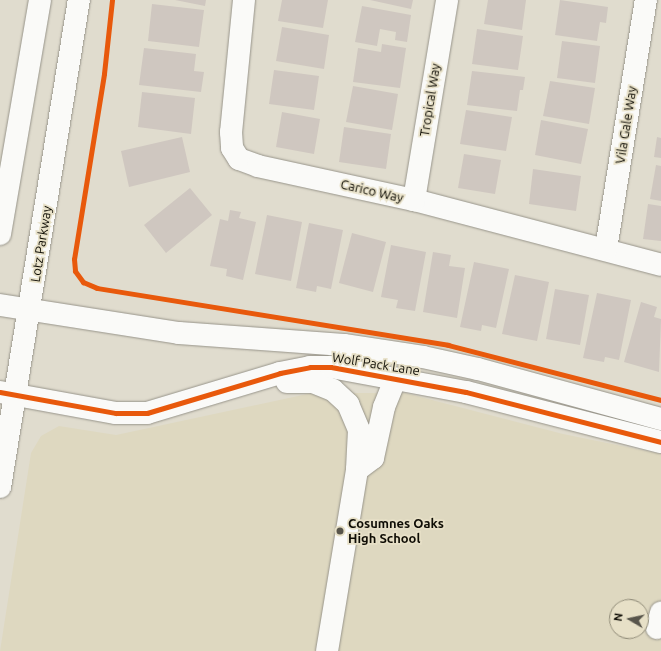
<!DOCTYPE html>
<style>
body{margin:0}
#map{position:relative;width:661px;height:651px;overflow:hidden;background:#e0dcce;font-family:Ubuntu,sans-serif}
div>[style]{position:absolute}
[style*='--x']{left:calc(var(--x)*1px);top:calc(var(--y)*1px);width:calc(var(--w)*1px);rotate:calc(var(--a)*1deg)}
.built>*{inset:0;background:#ded8c0}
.building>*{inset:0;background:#cfc7c0}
.roads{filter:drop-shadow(0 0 1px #97948a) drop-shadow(0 0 1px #97948a)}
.minor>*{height:22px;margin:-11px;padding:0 11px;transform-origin:11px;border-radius:11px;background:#fafaf8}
.cycleway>*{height:5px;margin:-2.5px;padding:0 2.5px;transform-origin:2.5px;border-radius:2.5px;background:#e8590c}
.dots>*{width:11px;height:11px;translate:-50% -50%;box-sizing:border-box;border:2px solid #e7e0c7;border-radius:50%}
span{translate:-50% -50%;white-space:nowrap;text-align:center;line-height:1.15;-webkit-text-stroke:3.5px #e7e0c7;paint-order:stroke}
.street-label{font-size:13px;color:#0f0d05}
.poi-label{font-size:13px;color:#0f0d05;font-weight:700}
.left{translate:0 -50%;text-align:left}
.north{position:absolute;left:609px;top:599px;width:40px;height:40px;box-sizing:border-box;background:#e7e0c7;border:1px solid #918c79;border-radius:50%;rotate:279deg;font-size:11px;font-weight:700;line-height:16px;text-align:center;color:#0f0d05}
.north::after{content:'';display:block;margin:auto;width:14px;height:18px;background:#58554b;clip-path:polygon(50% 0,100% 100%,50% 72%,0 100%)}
</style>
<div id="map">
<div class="built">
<i style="clip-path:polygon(evenodd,312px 393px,405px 393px,563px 434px,661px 454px,661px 651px,0 651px,31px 453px,41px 436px,59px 426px,116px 435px,312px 393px,617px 607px,641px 607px,641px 631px,617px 631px,617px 607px)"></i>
</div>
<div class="building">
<i style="clip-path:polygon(175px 0,206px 0,205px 6px)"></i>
<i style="clip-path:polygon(282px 0,328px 0,323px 28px,278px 21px)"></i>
<i style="clip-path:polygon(370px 0,413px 0,411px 9px)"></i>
<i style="clip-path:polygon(488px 0,526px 0,522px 30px,484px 24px)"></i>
<i style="clip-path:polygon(560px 0,608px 7px,606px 23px,600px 22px,597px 41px,555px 35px)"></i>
<i style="clip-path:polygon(152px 4px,204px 10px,199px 47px,148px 41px)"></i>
<i style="clip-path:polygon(362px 6px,411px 15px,407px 42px,395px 40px,396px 32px,380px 29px,377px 46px,355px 42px)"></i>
<i style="clip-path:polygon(282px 27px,329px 35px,324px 69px,276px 61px)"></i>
<i style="clip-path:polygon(477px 29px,523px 36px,518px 70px,472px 64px)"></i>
<i style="clip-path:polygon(562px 41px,600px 46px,595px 83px,557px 78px)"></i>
<i style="clip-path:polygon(382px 44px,406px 48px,400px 88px,353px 82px,358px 48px,381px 52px)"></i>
<i style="clip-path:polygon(144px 48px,196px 54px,194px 71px,204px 72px,201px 92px,139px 85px)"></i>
<i style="clip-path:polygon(274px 70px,319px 76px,314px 110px,269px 104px)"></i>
<i style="clip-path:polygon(472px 71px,525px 77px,523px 90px,520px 90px,517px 111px,467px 105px)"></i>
<i style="clip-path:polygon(550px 81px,595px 88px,589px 124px,543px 116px)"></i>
<i style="clip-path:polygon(353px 86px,398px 94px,392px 130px,346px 122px)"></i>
<i style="clip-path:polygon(142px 92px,195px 98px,191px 134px,138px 127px)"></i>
<i style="clip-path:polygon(466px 110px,512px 117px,506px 151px,460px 144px)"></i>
<i style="clip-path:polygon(282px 112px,320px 119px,314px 154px,276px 147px)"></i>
<i style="clip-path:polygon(541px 120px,588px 129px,581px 164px,535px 155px)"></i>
<i style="clip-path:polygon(344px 127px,391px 134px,386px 169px,339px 162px)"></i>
<i style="clip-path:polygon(182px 137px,190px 172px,129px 187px,121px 151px)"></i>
<i style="clip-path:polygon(657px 137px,661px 138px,661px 158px,654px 157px)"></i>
<i style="clip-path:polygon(464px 154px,501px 160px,495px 194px,458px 188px)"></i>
<i style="clip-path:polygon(656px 165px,661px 166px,661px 201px,650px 199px)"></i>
<i style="clip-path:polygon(533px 169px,581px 176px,576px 211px,529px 204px)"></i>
<i style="clip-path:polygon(190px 188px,212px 215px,166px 253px,144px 225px)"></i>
<i style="clip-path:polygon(648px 204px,661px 206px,661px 241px,643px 239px)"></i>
<i style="clip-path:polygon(230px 210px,241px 212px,239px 218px,256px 222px,243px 280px,226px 276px,227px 269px,210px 266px,220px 219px,228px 221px)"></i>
<i style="clip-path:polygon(267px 215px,302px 222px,291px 281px,255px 274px)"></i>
<i style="clip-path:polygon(309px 223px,343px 230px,331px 289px,317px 286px,316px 292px,296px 288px)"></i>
<i style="clip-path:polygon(352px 233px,386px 242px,373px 292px,339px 283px)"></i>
<i style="clip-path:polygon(391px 245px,426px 252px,415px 311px,396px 308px,398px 300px,381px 297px)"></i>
<i style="clip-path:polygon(433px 252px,451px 255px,449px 266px,465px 268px,457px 318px,423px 312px)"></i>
<i style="clip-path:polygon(474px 262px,509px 269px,496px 328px,482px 325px,481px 331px,460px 327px)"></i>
<i style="clip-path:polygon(515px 275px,549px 282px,537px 341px,502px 334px)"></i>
<i style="clip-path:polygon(555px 289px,589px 295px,580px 345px,546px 339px)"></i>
<i style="clip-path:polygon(597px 293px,631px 300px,619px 360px,605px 357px,604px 362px,583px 358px)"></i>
<i style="clip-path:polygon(641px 302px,657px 307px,654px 317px,661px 319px,659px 372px,624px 362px)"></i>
</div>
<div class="roads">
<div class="minor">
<i style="--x:244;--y:0;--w:133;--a:95.6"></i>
<i style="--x:231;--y:132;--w:16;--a:86"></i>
<i style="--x:232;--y:148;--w:13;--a:58"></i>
<i style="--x:239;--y:159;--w:20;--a:20"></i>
<i style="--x:258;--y:166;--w:160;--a:12.3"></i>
<i style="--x:414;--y:200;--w:255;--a:14.7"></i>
<i style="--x:414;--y:200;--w:203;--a:-80.6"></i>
<i style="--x:0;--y:234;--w:237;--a:-80.3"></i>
<i style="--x:606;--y:249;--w:252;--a:-80.9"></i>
<i style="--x:0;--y:305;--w:181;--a:8.9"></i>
<i style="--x:179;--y:333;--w:165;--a:4.2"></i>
<i style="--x:344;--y:345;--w:80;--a:8.6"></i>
<i style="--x:423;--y:357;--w:56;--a:12.3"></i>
<i style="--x:478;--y:369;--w:190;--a:15.3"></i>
<i style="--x:287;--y:382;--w:26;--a:0"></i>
<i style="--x:313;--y:382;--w:22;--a:22"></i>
<i style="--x:333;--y:390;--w:21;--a:43"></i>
<i style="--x:348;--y:404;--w:28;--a:67"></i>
<i style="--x:359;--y:430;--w:40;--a:92.9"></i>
<i style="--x:357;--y:470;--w:183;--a:99.4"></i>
<i style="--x:0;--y:392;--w:118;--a:10.3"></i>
<i style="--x:116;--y:413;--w:31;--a:0"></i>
<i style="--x:147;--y:413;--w:139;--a:-16.7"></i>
<i style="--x:280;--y:373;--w:31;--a:-11"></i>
<i style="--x:310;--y:367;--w:21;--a:0"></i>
<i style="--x:331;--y:367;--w:137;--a:10.5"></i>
<i style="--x:466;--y:392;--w:201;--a:14.4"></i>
<i style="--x:357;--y:470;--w:20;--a:-37"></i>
<i style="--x:373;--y:458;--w:52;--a:-77.8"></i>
<i style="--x:384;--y:407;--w:31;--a:-68"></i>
<i style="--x:0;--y:487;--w:493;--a:-80.8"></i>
<i style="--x:657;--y:628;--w:16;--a:-75"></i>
</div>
</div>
<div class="cycleway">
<i style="--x:112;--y:0;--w:74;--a:96.2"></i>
<i style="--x:104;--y:74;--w:187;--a:99.2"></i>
<i style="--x:74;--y:259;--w:12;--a:85"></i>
<i style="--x:75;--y:271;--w:14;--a:54"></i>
<i style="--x:83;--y:282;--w:15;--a:23"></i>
<i style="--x:97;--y:288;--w:356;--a:9.2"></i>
<i style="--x:448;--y:345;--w:220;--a:14.5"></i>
<i style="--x:0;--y:392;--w:118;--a:10.3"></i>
<i style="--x:116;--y:413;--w:31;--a:0"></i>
<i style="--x:147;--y:413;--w:139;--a:-16.7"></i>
<i style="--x:280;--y:373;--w:31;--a:-11"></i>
<i style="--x:310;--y:367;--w:21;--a:0"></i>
<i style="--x:331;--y:367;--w:137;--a:10.5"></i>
<i style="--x:466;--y:392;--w:201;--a:14.4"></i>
</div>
<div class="dots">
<i style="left:340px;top:531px;background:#58554b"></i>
</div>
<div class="street-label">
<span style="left:430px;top:100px;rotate:-81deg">Tropical Way</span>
<span style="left:626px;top:125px;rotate:-81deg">Vila Gale Way</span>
<span style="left:372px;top:191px;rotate:13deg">Carico Way</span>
<span style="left:41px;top:244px;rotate:-81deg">Lotz Parkway</span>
<span style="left:376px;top:364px;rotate:9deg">Wolf Pack Lane</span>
</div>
<div class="poi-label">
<span class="left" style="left:348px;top:531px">Cosumnes Oaks<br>High School</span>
</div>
<div class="north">N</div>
</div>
